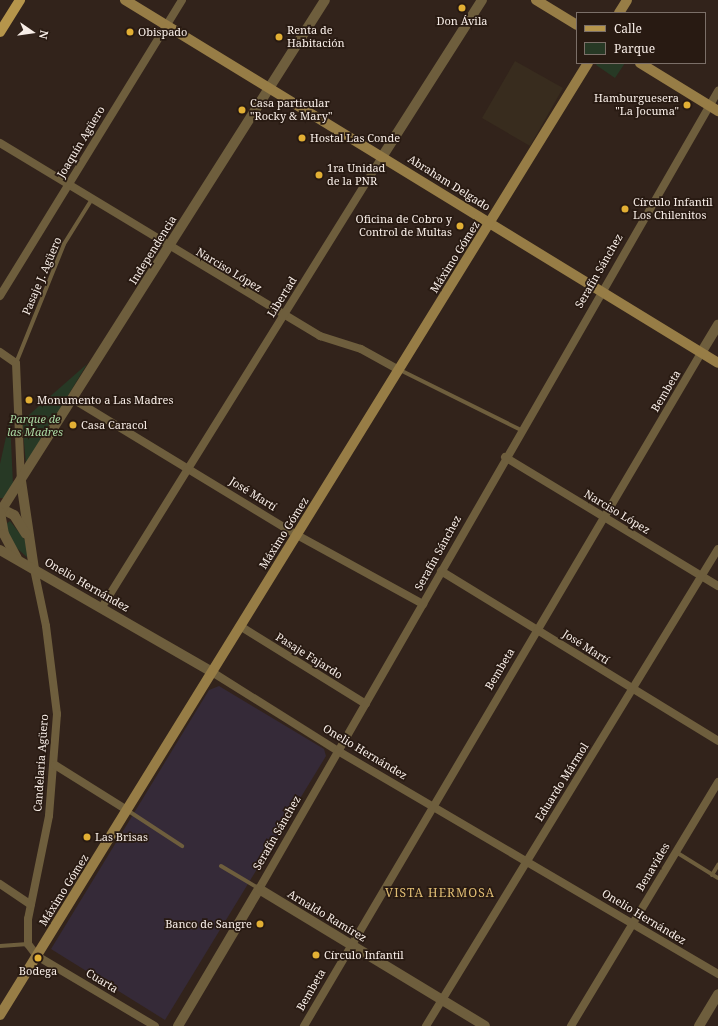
<!DOCTYPE html>
<meta charset="utf-8">
<style>
body{margin:0}
#map{position:relative;width:718px;height:1026px;overflow:hidden;background:#32231b;font-family:"Noto Serif",serif}
div>[style]{position:absolute}
[style*='--x']{left:calc(var(--x)*1px);top:calc(var(--y)*1px);width:calc(var(--w)*1px);rotate:calc(var(--a)*1deg)}
.education>*{inset:0;background:#382c1e}
.medical>*{inset:0;background:#352a38}
.green>*{inset:0;background:#273925}
.service>*{height:4px;margin:-2px;padding:0 2px;transform-origin:2px;border-radius:2px;background:#6e5e3d}
.minor>*{height:8px;margin:-4px;padding:0 4px;transform-origin:4px;border-radius:4px;background:#6e5e3d}
.tertiary>*{height:10px;margin:-5px;padding:0 5px;transform-origin:5px;border-radius:5px;background:#6e5e3d}
.secondary>*{height:10px;margin:-5px;padding:0 5px;transform-origin:5px;border-radius:5px;background:#977d46}
.primary>*{height:10px;margin:-5px;padding:0 5px;transform-origin:5px;border-radius:5px;background:#b6954b}
.dots>*{width:11px;height:11px;translate:-50% -50%;box-sizing:border-box;border:2px solid #281a12;border-radius:50%}
span{translate:-50% -50%;white-space:nowrap;text-align:center;line-height:1.15;-webkit-text-stroke:3.5px #281a12;paint-order:stroke}
.poi-label{font-size:11px;color:#f8eee8}
.left{translate:0 -50%;text-align:left}
.right{translate:-100% -50%;text-align:right}
.street-label{font-size:11px;color:#f8eee8}
.park-label{font-size:11px;color:#a8d7a2;font-style:italic}
.neighbourhood-label{font-size:12px;color:#e0bd74;letter-spacing:1px}
.legend{position:absolute;left:576px;top:12px;width:130px;height:52px;box-sizing:border-box;background:#281a12;border:1px solid #7b6f68;margin:0;padding:5px 7px;list-style:none;font-size:12px;color:#f8eee8}
.legend li{display:flex;align-items:center;gap:8px;height:20px}
.legend b{width:20px;border:1px solid #7b6f68}
.north{position:absolute;left:12px;top:12px;width:40px;height:40px;-webkit-text-stroke:3px #281a12;paint-order:stroke;rotate:103deg;font-size:11px;font-weight:700;line-height:16px;text-align:center;color:#f8eee8}
.north::after{content:'';display:block;margin:auto;width:14px;height:18px;background:#f8eee8;clip-path:polygon(50% 0,100% 100%,50% 72%,0 100%)}
</style>
<div id="map">
<div class="education">
<i style="clip-path:polygon(515px 61px,563px 88px,530px 146px,482px 118px)"></i>
</div>
<div class="medical">
<i style="clip-path:polygon(219px 686px,324px 749px,326px 756px,165px 1020px,51px 949px,209px 690px)"></i>
</div>
<div class="green">
<i style="clip-path:polygon(597px 63px,625px 63px,615px 78px,596px 65px)"></i>
<i style="clip-path:polygon(87px 364px,69px 394px,26px 464px,22px 421px)"></i>
<i style="clip-path:polygon(10px 419px,13px 485px,4px 498px,0 498px,0 464px)"></i>
<i style="clip-path:polygon(10px 521px,25px 540px,29px 559px,10px 542px,6px 524px)"></i>
</div>
<div class="service">
<i style="--x:16;--y:363;--w:128;--a:-68"></i>
<i style="--x:64;--y:244;--w:53;--a:-58.1"></i>
<i style="--x:400;--y:370;--w:135;--a:26.4"></i>
<i style="--x:127;--y:810;--w:66;--a:33.2"></i>
<i style="--x:676;--y:852;--w:49;--a:31.8"></i>
<i style="--x:221;--y:866;--w:43;--a:30.7"></i>
<i style="--x:712;--y:875;--w:12;--a:-59"></i>
<i style="--x:0;--y:946;--w:28;--a:-4"></i>
</div>
<div class="minor">
<i style="--x:0;--y:143;--w:374;--a:31.1"></i>
<i style="--x:320;--y:336;--w:43;--a:17.6"></i>
<i style="--x:361;--y:349;--w:43;--a:28.9"></i>
<i style="--x:0;--y:296;--w:347;--a:-58.4"></i>
<i style="--x:0;--y:352;--w:19;--a:35"></i>
<i style="--x:16;--y:363;--w:117;--a:87.6"></i>
<i style="--x:73;--y:399;--w:262;--a:31.3"></i>
<i style="--x:297;--y:535;--w:144;--a:28.7"></i>
<i style="--x:505;--y:457;--w:249;--a:31.2"></i>
<i style="--x:34;--y:569;--w:58;--a:78.1"></i>
<i style="--x:46;--y:626;--w:89;--a:82.9"></i>
<i style="--x:57;--y:714;--w:102;--a:94.5"></i>
<i style="--x:49;--y:816;--w:105;--a:101.5"></i>
<i style="--x:28;--y:919;--w:25;--a:90"></i>
<i style="--x:28;--y:944;--w:15;--a:53"></i>
<i style="--x:37;--y:956;--w:137;--a:30.7"></i>
<i style="--x:441;--y:571;--w:325;--a:31.5"></i>
<i style="--x:102;--y:607;--w:530;--a:-58.11"></i>
<i style="--x:240;--y:626;--w:148;--a:31.8"></i>
<i style="--x:212;--y:672;--w:149;--a:32.1"></i>
<i style="--x:338;--y:751;--w:441;--a:30.4"></i>
<i style="--x:55;--y:765;--w:85;--a:32"></i>
<i style="--x:0;--y:884;--w:37;--a:34"></i>
<i style="--x:259;--y:889;--w:921;--a:-60.09"></i>
<i style="--x:304;--y:1026;--w:781;--a:-59.46"></i>
<i style="--x:426;--y:1026;--w:559;--a:-58.53"></i>
<i style="--x:571;--y:1026;--w:285;--a:-58.9"></i>
</div>
<div class="tertiary">
<i style="--x:382;--y:157;--w:186;--a:-57.5"></i>
<i style="--x:701;--y:353;--w:33;--a:-59"></i>
<i style="--x:21;--y:481;--w:89;--a:81.6"></i>
<i style="--x:0;--y:508;--w:16;--a:27"></i>
<i style="--x:14;--y:515;--w:22;--a:58"></i>
<i style="--x:0;--y:512;--w:606;--a:-57.59"></i>
<i style="--x:0;--y:512;--w:22;--a:80"></i>
<i style="--x:4;--y:534;--w:27;--a:62"></i>
<i style="--x:0;--y:550;--w:245;--a:29.9"></i>
<i style="--x:178;--y:1026;--w:159;--a:-59.4"></i>
<i style="--x:259;--y:889;--w:264;--a:31.2"></i>
<i style="--x:699;--y:1026;--w:37;--a:-59"></i>
</div>
<div class="secondary">
<i style="--x:125;--y:0;--w:695;--a:31.47"></i>
<i style="--x:536;--y:0;--w:48;--a:31.4"></i>
<i style="--x:619;--y:13;--w:15;--a:-58"></i>
<i style="--x:640;--y:63;--w:92;--a:31.6"></i>
<i style="--x:0;--y:1015;--w:1119;--a:-58.3"></i>
</div>
<div class="primary">
<i style="--x:0;--y:32;--w:38;--a:-58"></i>
</div>
<div class="dots">
<i style="left:462px;top:8px;background:#e2af34"></i>
<i style="left:130px;top:32px;background:#e2af34"></i>
<i style="left:279px;top:37px;background:#e2af34"></i>
<i style="left:687px;top:105px;background:#e2af34"></i>
<i style="left:242px;top:110px;background:#e2af34"></i>
<i style="left:302px;top:138px;background:#e2af34"></i>
<i style="left:319px;top:175px;background:#e2af34"></i>
<i style="left:625px;top:209px;background:#e2af34"></i>
<i style="left:460px;top:226px;background:#e2af34"></i>
<i style="left:29px;top:400px;background:#e2af34"></i>
<i style="left:73px;top:425px;background:#e2af34"></i>
<i style="left:87px;top:837px;background:#e2af34"></i>
<i style="left:260px;top:924px;background:#e2af34"></i>
<i style="left:316px;top:955px;background:#e2af34"></i>
<i style="left:38px;top:958px;background:#e2af34"></i>
</div>
<div class="poi-label">
<span style="left:462px;top:21px">Don Ávila</span>
<span class="left" style="left:287px;top:37px">Renta de<br>Habitación</span>
<span class="left" style="left:138px;top:32px">Obispado</span>
<span class="right" style="left:679px;top:105px">Hamburguesera<br>"La Jocuma"</span>
<span class="left" style="left:250px;top:110px">Casa particular<br>"Rocky &amp; Mary"</span>
<span class="left" style="left:310px;top:138px">Hostal Las Conde</span>
<span class="left" style="left:327px;top:175px">1ra Unidad<br>de la PNR</span>
<span class="left" style="left:633px;top:209px">Círculo Infantil<br>Los Chilenitos</span>
<span class="right" style="left:452px;top:226px">Oficina de Cobro y<br>Control de Multas</span>
<span class="left" style="left:37px;top:400px">Monumento a Las Madres</span>
<span class="left" style="left:81px;top:425px">Casa Caracol</span>
<span class="left" style="left:95px;top:837px">Las Brisas</span>
<span class="right" style="left:252px;top:924px">Banco de Sangre</span>
<span class="left" style="left:324px;top:955px">Círculo Infantil</span>
<span style="left:38px;top:971px">Bodega</span>
</div>
<div class="street-label">
<span style="left:81px;top:142px;rotate:-59deg">Joaquín Agüero</span>
<span style="left:449px;top:183px;rotate:32deg">Abraham Delgado</span>
<span style="left:153px;top:250px;rotate:-58deg">Independencia</span>
<span style="left:455px;top:257px;rotate:-58deg">Máximo Gómez</span>
<span style="left:229px;top:270px;rotate:31deg">Narciso López</span>
<span style="left:599px;top:271px;rotate:-60deg">Serafín Sánchez</span>
<span style="left:42px;top:276px;rotate:-67deg">Pasaje J. Agüero</span>
<span style="left:282px;top:297px;rotate:-58deg">Libertad</span>
<span style="left:666px;top:391px;rotate:-59deg">Bembeta</span>
<span style="left:253px;top:494px;rotate:32deg">José Martí</span>
<span style="left:617px;top:512px;rotate:31deg">Narciso López</span>
<span style="left:284px;top:533px;rotate:-58deg">Máximo Gómez</span>
<span style="left:438px;top:553px;rotate:-61deg">Serafín Sánchez</span>
<span style="left:87px;top:585px;rotate:30deg">Onelio Hernández</span>
<span style="left:586px;top:647px;rotate:33deg">José Martí</span>
<span style="left:309px;top:656px;rotate:32deg">Pasaje Fajardo</span>
<span style="left:500px;top:669px;rotate:-59deg">Bembeta</span>
<span style="left:365px;top:752px;rotate:31deg">Onelio Hernández</span>
<span style="left:41px;top:763px;rotate:-86deg">Candelaria Agüero</span>
<span style="left:562px;top:782px;rotate:-58deg">Eduardo Mármol</span>
<span style="left:277px;top:833px;rotate:-60deg">Serafín Sánchez</span>
<span style="left:653px;top:867px;rotate:-59deg">Benavides</span>
<span style="left:64px;top:890px;rotate:-58deg">Máximo Gómez</span>
<span style="left:327px;top:916px;rotate:31deg">Arnaldo Ramírez</span>
<span style="left:644px;top:917px;rotate:31deg">Onelio Hernández</span>
<span style="left:102px;top:981px;rotate:31deg">Cuarta</span>
<span style="left:311px;top:990px;rotate:-60deg">Bembeta</span>
</div>
<div class="park-label">
<span style="left:35px;top:426px">Parque de<br>las Madres</span>
</div>
<div class="neighbourhood-label">
<span style="left:440px;top:893px">VISTA HERMOSA</span>
</div>
<ul class="legend">
<li><b style="height:5px;background:#b6954b"></b>Calle</li>
<li><b style="height:11px;background:#273925"></b>Parque</li>
</ul>
<div class="north">N</div>
</div>
